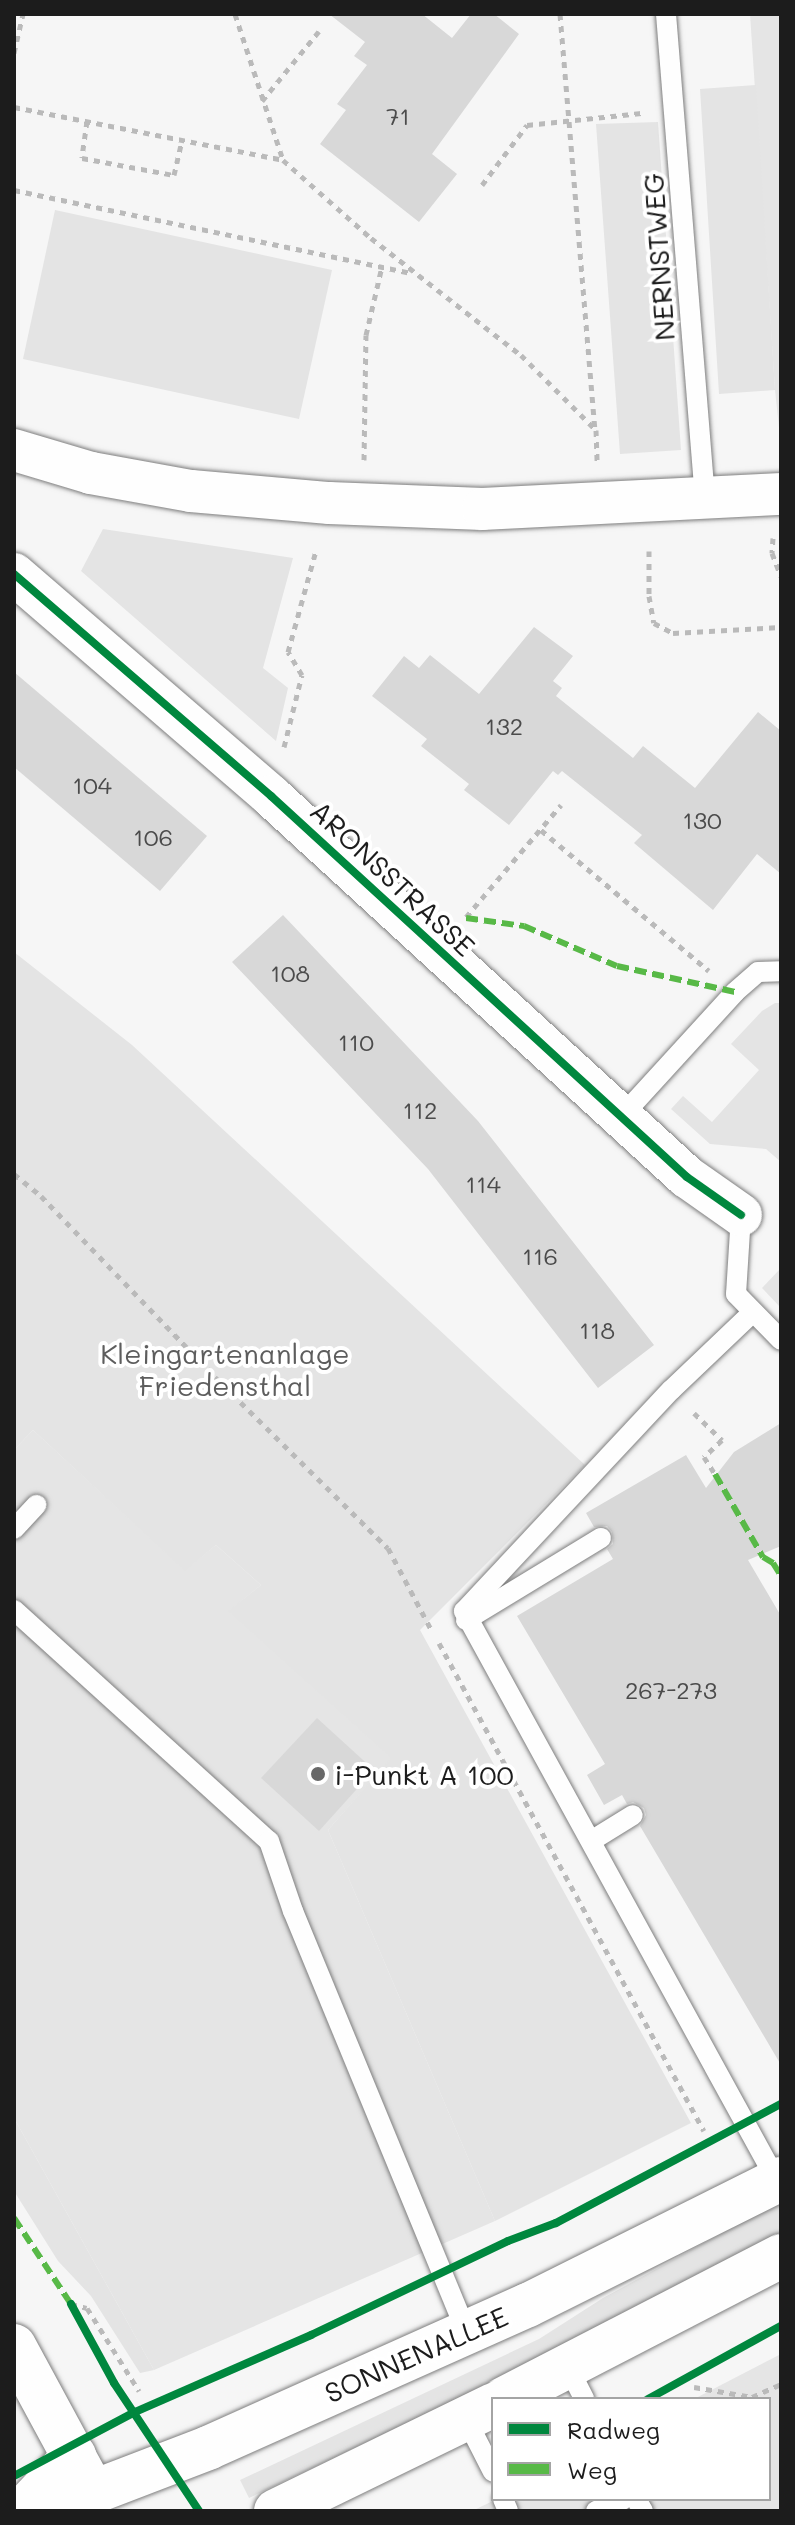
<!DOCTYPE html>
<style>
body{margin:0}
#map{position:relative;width:795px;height:2525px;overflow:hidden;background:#f6f6f6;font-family:Mali,sans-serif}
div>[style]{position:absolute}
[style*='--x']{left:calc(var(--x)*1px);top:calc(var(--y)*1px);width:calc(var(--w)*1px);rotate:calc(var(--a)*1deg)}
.built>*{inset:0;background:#e5e5e5}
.green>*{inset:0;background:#e4e4e4}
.building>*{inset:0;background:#d8d8d8}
.path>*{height:5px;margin-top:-2.5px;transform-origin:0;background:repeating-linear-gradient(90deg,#bababa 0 6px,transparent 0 12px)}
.roads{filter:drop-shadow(0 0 2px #7e7e7e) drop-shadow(0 0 2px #7e7e7e)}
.lane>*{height:20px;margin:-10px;padding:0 10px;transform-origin:10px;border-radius:10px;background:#fefefe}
.street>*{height:42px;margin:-21px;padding:0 21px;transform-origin:21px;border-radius:21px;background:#fefefe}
.secondary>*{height:44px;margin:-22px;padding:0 22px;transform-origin:22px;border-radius:22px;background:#fefefe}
.highway>*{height:44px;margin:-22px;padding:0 22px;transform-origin:22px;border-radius:22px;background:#fefefe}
.quiet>*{height:6px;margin-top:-3px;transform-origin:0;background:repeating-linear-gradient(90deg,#58b947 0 12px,transparent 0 18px)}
.cycleway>*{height:8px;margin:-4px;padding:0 4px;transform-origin:4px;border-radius:4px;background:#00873e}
.dots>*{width:22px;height:22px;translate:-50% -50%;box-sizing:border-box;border:4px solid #fff;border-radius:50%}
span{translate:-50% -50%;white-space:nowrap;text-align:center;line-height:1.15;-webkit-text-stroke:8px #fff;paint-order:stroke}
.number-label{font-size:24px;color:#4b4b4b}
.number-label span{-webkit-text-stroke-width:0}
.street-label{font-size:28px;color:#1c1c1c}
.park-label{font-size:28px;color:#5d5d5d}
.poi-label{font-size:28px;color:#1c1c1c}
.left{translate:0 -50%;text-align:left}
.frame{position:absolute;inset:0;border:16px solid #1c1c1c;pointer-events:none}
.legend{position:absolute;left:491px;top:2397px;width:280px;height:104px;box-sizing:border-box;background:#fff;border:2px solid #a4a4a4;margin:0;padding:10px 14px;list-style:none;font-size:24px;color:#1c1c1c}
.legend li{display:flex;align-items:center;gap:16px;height:40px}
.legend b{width:40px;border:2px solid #a4a4a4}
</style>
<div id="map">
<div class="built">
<i style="clip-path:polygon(750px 14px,781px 14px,781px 446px,775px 390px)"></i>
<i style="clip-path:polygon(33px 1430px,185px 1570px,216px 1545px,261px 1585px,229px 1611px,392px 1758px,328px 1830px,495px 2221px,154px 2370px,14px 2118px,14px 1450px)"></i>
<i style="clip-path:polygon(781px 2354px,781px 2511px,472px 2511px,497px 2499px,769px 2499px,769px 2399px,694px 2399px)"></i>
</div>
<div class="green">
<i style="clip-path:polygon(756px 85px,775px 390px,719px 394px,700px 89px)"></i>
<i style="clip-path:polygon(658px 122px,681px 450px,620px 454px,596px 124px)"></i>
<i style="clip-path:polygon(55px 210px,332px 270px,299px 419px,23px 359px)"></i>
<i style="clip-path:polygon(103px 529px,293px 558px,263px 668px,288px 688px,276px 741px,81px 571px)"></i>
<i style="clip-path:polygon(14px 952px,132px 1045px,585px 1465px,420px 1630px,691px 2123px,495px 2221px,328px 1830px,391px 1758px,228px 1611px,261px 1585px,216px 1545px,185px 1571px,33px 1430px,14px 1450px)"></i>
<i style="clip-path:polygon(775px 1003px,781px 1003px,781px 1162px,766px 1149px,710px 1144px,671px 1109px,683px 1096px,712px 1122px,759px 1070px,731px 1044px,762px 1011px)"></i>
<i style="clip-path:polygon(781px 1268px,781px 1308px,762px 1288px)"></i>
<i style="clip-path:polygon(14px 2118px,154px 2370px,140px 2373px,91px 2296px,58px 2261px,14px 2191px)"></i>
<i style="clip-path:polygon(781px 2201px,781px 2233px,459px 2398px,249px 2498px,240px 2480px,539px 2339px,603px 2298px)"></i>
</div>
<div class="building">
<i style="clip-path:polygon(329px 14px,422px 14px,452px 38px,471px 14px,494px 14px,519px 34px,432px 154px,457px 174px,419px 222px,320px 144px,346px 110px,337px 104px,367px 65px,354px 56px,365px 42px)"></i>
<i style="clip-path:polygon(534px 627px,573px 656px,553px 681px,562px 688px,556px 696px,633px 758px,643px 746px,695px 788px,758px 712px,781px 731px,781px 874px,757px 854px,713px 910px,634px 843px,642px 835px,562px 771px,558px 775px,553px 771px,509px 825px,464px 790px,469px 784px,421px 746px,427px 739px,372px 696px,404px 656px,419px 668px,430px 655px,479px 694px)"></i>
<i style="clip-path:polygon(14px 672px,207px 836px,160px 891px,14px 767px)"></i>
<i style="clip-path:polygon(283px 915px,478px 1121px,654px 1345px,598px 1388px,428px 1169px,232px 962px)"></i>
<i style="clip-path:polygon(781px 1423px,781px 1546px,748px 1560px,781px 1616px,781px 2065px,640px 1826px,646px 1815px,644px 1808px,633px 1802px,627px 1804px,622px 1795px,604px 1805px,587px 1775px,605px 1764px,517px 1616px,613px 1559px,607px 1549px,613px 1544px,612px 1532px,607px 1526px,594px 1527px,586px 1513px,686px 1455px,706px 1488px,734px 1452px)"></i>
<i style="clip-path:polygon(317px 1718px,374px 1770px,319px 1831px,261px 1778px)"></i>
</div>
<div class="path">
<i style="--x:235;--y:14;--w:154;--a:71.8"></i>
<i style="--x:283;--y:160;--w:118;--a:41.6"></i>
<i style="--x:371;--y:238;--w:190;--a:38"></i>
<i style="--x:521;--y:355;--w:106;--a:45"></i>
<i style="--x:596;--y:430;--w:31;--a:88"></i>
<i style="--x:560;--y:14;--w:416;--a:85.2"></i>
<i style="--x:14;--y:53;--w:40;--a:-77"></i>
<i style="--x:262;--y:101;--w:90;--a:-50.8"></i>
<i style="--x:14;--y:107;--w:274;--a:11.1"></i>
<i style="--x:87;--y:121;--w:37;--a:98"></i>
<i style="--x:82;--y:158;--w:94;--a:10.5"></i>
<i style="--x:174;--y:175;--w:36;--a:-77"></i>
<i style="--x:482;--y:185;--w:75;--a:-53.1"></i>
<i style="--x:527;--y:125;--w:115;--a:-6"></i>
<i style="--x:14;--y:190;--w:407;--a:11.8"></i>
<i style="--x:364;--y:460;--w:125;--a:-89.1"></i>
<i style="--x:366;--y:335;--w:71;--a:-76.9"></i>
<i style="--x:773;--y:538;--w:15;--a:94"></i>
<i style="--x:772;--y:553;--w:25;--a:69"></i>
<i style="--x:649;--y:551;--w:45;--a:90"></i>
<i style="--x:649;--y:596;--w:27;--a:80"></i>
<i style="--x:654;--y:623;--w:21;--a:28"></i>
<i style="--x:673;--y:633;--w:108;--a:-3.2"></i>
<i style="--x:284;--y:747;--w:74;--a:-76"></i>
<i style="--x:302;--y:675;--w:27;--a:-121"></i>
<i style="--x:288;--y:652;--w:106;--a:-74.6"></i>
<i style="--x:541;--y:830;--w:219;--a:40"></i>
<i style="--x:466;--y:917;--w:147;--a:-49.7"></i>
<i style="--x:14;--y:1174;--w:35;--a:39"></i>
<i style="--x:41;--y:1196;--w:251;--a:46.1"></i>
<i style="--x:215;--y:1377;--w:243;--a:44.7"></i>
<i style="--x:388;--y:1548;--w:94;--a:62.1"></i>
<i style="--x:694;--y:1413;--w:39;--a:44"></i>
<i style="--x:722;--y:1440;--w:25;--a:137"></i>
<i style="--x:704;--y:1457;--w:20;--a:57"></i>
<i style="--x:439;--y:1643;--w:555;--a:61.5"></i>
<i style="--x:71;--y:2304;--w:16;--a:14"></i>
<i style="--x:87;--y:2308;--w:98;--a:57.9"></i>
<i style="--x:694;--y:2387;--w:59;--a:9.8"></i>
<i style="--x:752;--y:2397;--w:32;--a:-24"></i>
</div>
<div class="roads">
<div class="lane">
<i style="--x:666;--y:14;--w:484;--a:85.4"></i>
<i style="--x:621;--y:1117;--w:169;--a:-47.6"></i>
<i style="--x:735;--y:992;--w:30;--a:-41"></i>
<i style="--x:758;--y:972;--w:23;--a:-2"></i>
<i style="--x:741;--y:1215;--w:79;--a:93.6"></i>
<i style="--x:736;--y:1294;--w:64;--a:45.6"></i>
<i style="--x:753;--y:1312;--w:113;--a:136.4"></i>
<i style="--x:671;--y:1390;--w:303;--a:133.1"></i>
<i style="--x:464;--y:1611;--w:650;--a:61.23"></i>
<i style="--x:14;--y:1529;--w:33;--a:-47"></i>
<i style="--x:14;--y:1610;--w:344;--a:42.2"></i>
<i style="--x:269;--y:1841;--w:74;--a:71.1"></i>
<i style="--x:293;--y:1911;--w:453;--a:67.6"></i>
<i style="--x:466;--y:1620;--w:158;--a:-31.3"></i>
<i style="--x:591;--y:1841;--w:49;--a:-31.8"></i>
<i style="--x:568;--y:2367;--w:36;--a:63"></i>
<i style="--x:466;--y:2419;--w:59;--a:63"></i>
<i style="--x:503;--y:2499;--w:13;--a:67"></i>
<i style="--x:636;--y:2499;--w:14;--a:60"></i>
<i style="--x:596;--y:2511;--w:30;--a:-23"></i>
</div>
<div class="street">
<i style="--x:14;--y:450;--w:80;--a:16.6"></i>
<i style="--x:91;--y:473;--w:102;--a:10.2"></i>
<i style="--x:191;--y:491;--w:139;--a:5"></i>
<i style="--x:329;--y:503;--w:154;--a:2.2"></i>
<i style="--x:483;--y:509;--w:298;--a:-2.9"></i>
<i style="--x:14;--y:574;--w:340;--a:40.8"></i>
<i style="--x:271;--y:796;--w:564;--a:42.49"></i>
<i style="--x:687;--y:1177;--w:66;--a:35.1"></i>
</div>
<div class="secondary">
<i style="--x:504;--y:2399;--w:312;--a:-27.3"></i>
<i style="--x:57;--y:2506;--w:162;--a:-21"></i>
<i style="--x:208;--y:2448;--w:350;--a:-24.1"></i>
<i style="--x:528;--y:2305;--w:283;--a:-26.5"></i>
<i style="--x:276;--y:2511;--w:242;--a:-26"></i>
</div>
<div class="highway">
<i style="--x:14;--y:2346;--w:166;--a:61.6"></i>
<i style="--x:93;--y:2492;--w:26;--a:133"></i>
<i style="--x:22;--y:2511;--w:76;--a:-46.6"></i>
</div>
</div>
<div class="quiet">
<i style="--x:466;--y:918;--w:59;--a:7.9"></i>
<i style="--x:524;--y:926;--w:101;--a:23.3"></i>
<i style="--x:617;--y:966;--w:121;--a:12.4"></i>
<i style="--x:715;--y:1474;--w:96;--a:60"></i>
<i style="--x:763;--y:1557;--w:12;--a:31"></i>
<i style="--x:773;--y:1563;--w:15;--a:58"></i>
<i style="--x:14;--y:2218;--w:103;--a:56.5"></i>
</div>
<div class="cycleway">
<i style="--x:14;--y:574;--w:340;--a:40.8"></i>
<i style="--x:271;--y:796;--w:564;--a:42.49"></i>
<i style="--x:687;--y:1177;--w:66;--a:35.1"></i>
<i style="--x:71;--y:2304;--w:90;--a:61.4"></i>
<i style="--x:114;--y:2383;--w:154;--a:56.4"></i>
<i style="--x:648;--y:2399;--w:152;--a:-28.8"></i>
<i style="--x:14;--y:2476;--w:137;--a:-27.9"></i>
<i style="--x:135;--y:2412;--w:192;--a:-23.6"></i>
<i style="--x:311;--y:2335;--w:218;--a:-25.5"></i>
<i style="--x:508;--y:2241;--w:51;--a:-20.6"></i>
<i style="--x:556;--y:2223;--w:255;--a:-27.9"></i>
</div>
<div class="dots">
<i style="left:318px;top:1774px;background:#686868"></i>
</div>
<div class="number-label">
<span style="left:398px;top:116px">71</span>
<span style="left:504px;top:726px">132</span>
<span style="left:92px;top:785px">104</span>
<span style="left:702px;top:820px">130</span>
<span style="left:153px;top:837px">106</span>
<span style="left:290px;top:973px">108</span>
<span style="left:356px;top:1042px">110</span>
<span style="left:420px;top:1110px">112</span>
<span style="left:483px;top:1184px">114</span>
<span style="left:540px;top:1256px">116</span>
<span style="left:597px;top:1330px">118</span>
<span style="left:671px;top:1690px">267-273</span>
</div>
<div class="street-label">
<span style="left:658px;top:257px;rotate:-94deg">NERNSTWEG</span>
<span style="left:393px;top:878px;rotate:43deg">ARONSSTRASSE</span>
<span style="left:416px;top:2354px;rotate:-24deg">SONNENALLEE</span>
</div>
<div class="park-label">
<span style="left:225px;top:1369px">Kleingartenanlage<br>Friedensthal</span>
</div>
<div class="poi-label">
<span class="left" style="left:334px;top:1774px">i-Punkt A 100</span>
</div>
<div class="frame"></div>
<ul class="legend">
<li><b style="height:10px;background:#00873e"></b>Radweg</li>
<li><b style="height:10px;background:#58b947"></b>Weg</li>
</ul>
</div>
